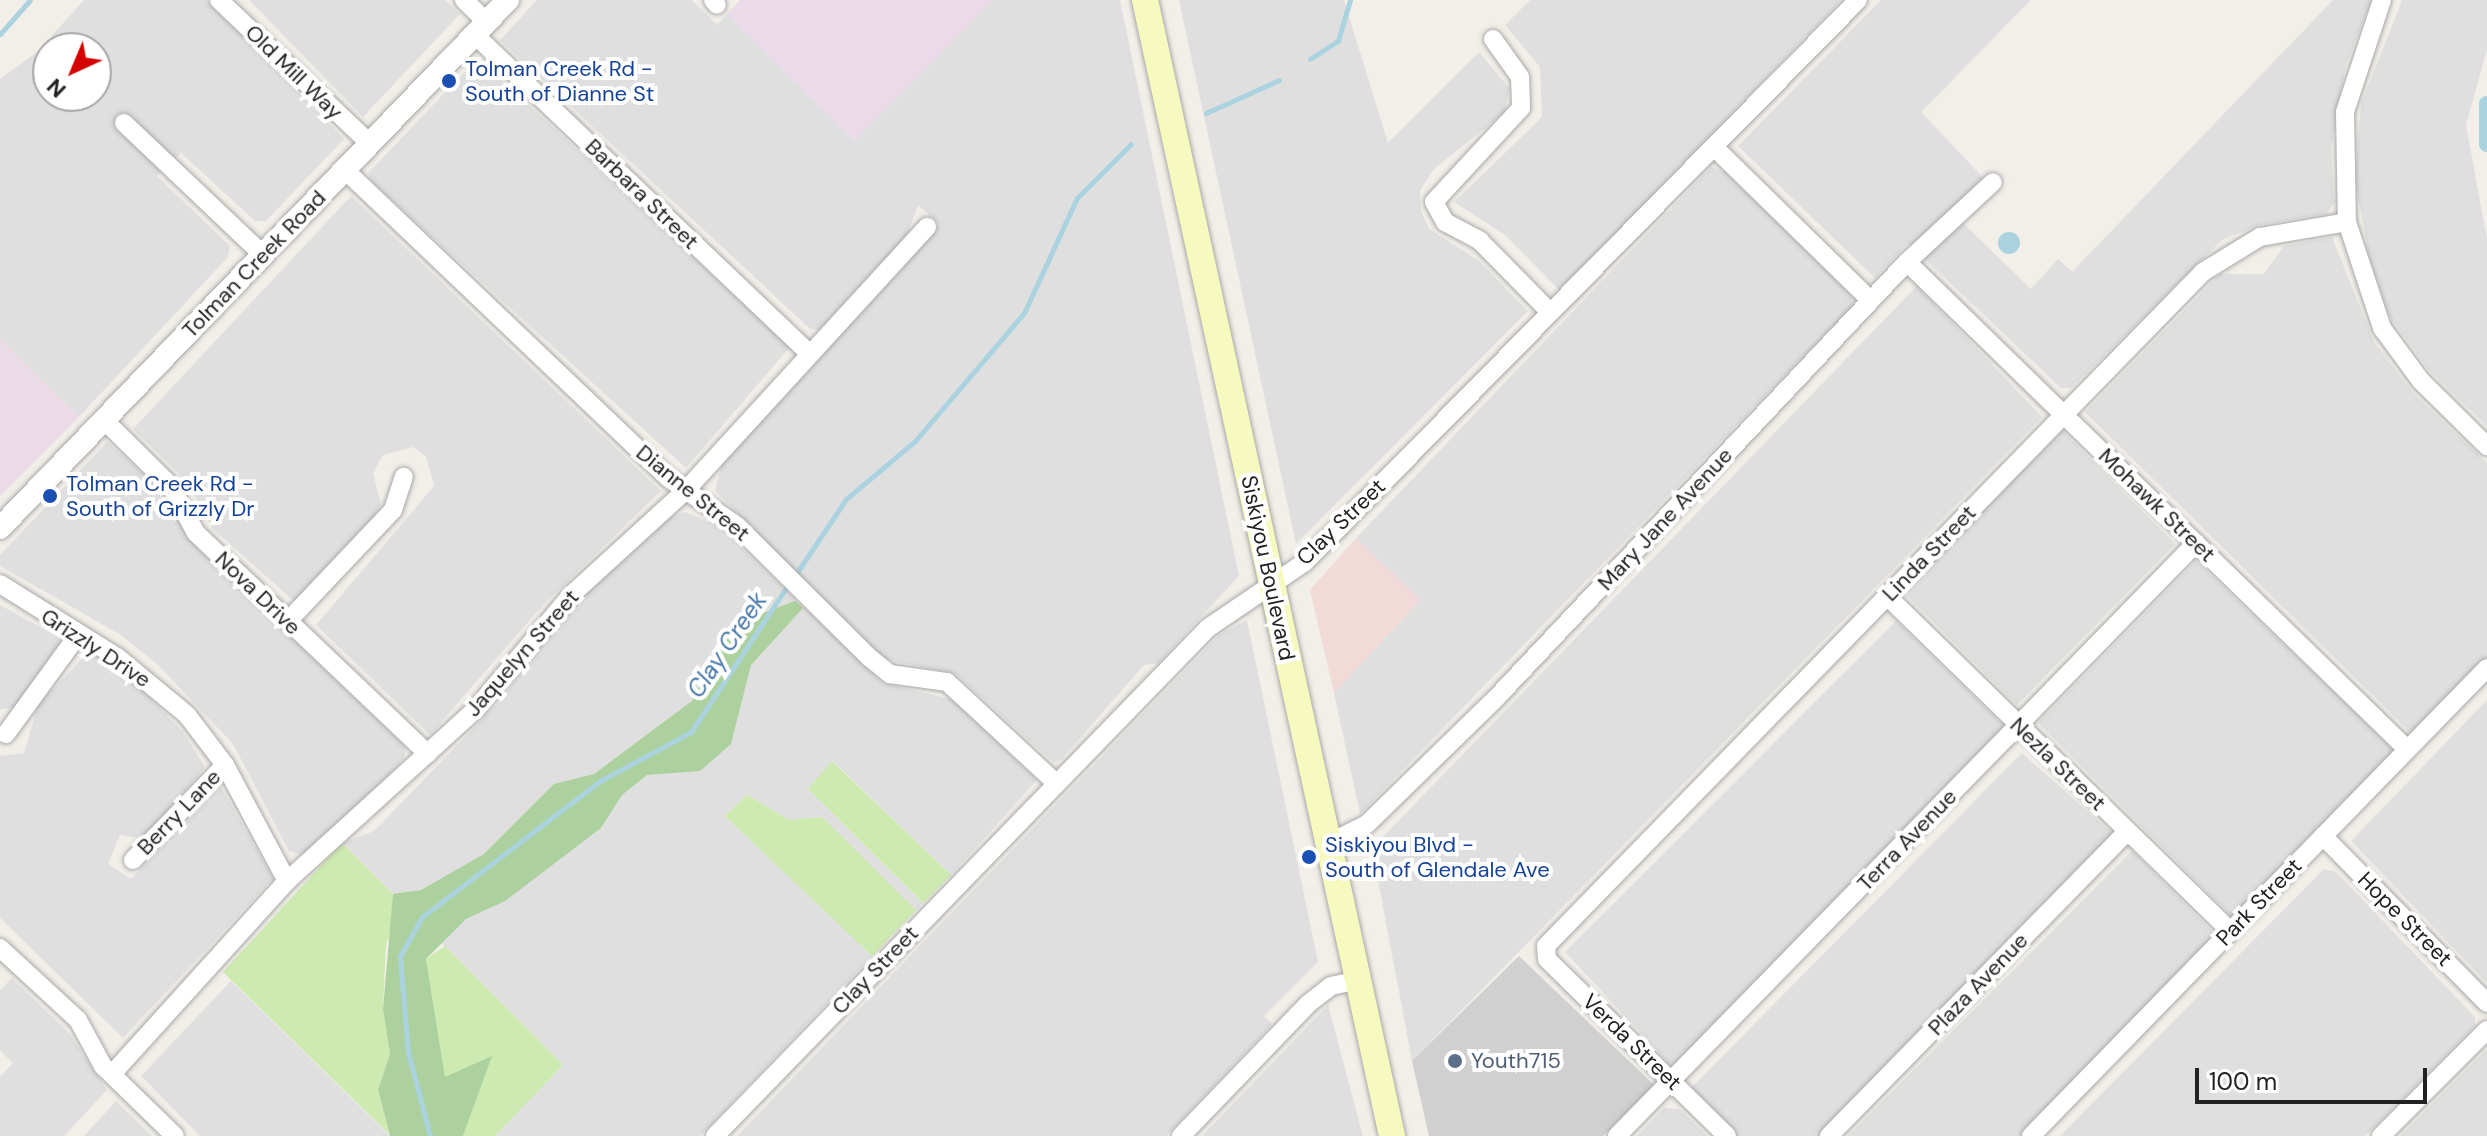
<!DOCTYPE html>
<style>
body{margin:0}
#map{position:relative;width:2487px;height:1136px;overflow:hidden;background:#f2efe9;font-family:"DM Sans",sans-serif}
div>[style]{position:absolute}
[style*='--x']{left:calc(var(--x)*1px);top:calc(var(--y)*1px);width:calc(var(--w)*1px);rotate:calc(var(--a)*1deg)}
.residential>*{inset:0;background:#e0dfdf}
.commercial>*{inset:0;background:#f2dad9}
.industrial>*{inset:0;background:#ebdbe8}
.religious>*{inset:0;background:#d0d0d0}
.grass>*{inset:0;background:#cdebb0}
.forest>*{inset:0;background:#add19e}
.water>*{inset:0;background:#aad3df}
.round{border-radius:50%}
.stream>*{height:5px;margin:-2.5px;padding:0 2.5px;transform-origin:2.5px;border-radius:2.5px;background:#aad3df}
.canal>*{height:16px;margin:-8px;padding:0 8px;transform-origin:8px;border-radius:8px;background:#aad3df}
.roads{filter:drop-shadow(0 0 2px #a9a9a9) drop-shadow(0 0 2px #a9a9a9)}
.minor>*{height:18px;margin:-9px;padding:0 9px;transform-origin:9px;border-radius:9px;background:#fff}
.tertiary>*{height:22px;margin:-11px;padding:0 11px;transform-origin:11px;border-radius:11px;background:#fff}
.secondary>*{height:26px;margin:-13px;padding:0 13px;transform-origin:13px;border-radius:13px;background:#f7fabf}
.dots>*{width:22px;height:22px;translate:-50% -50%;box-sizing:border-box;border:4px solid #fff;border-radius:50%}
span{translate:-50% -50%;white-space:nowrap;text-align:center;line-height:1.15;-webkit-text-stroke:8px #fff;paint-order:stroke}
.transit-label{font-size:22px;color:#164399}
.left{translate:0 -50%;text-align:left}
.street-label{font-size:22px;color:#222}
.service-label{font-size:22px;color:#4e5e75}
.water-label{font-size:24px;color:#4a7aab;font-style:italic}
.north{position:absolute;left:32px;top:32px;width:80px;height:80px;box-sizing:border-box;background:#fff;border:2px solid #a7a7a7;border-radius:50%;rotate:224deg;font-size:22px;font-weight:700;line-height:32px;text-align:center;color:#222}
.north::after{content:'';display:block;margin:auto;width:28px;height:36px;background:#d40000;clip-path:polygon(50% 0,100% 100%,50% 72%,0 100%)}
.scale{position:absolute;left:2195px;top:1068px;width:232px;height:36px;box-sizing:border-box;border:4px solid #222;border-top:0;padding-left:10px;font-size:24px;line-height:28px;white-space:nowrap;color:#222;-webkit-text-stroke:6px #fff;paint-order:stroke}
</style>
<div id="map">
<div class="residential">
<i style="clip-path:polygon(evenodd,84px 0,206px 0,344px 139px,266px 221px,255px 221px,181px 153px,157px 176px,230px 246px,228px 257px,79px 417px,0 340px,0 79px,37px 52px,84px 0,48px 48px,96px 48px,96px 96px,48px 96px,48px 48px)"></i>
<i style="clip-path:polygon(249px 0,445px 0,460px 14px,363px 117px)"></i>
<i style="clip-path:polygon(537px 0,692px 0,717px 25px,727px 14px,855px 141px,993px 0,1120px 0,1239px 576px,1158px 663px,1144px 665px,1061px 760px,1053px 762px,956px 674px,884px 659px,715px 491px,722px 463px,939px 224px,918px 205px,905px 241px,820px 330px,810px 329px,500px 40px)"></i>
<i style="clip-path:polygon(1179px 0,1344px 0,1388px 143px,1479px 52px,1509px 88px,1505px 112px,1433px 170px,1420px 191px,1421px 211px,1429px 229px,1478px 260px,1528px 311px,1296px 544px)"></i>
<i style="clip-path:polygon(1530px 0,1841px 0,1560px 291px,1505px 235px,1454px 202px,1542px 117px,1540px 67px,1505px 25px)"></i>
<i style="clip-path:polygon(1881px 0,2031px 0,1921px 112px,1993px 188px,1960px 220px,2031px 289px,2058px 259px,2072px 272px,2333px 0,2371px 0,2346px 65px,2331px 148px,2334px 203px,2326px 214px,2259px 225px,2222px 240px,2071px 388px,2061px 388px,1908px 243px,1875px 278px,1738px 146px)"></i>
<i style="clip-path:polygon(2402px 0,2487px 0,2487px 50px,2466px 125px,2487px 239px,2487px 426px,2430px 371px,2390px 317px,2369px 256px,2355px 180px,2361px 104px)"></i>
<i style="clip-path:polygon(478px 58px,790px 347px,686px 468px,372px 182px,368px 173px)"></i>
<i style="clip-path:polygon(1711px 167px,1725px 172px,1851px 293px,1853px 305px,1360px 814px,1334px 693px,1420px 600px,1356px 538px)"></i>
<i style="clip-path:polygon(351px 196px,661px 491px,544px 604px,430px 735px,316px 625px,434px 486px,426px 456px,413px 447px,383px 455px,373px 473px,381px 504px,374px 517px,296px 603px,213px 529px,187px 482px,133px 429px)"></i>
<i style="clip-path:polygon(2332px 237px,2374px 342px,2413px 393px,2487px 463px,2487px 661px,2414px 736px,2085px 412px,2220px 274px,2264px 274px,2284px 246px)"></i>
<i style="clip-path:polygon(1917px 286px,2042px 417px,1412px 1061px,1372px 848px)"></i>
<i style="clip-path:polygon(2062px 430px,2175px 544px,2017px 705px,1903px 592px)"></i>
<i style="clip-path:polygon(107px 442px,156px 485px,198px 549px,405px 746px,405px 757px,374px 792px,302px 855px,289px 851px,233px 744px,158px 665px,121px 635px,0 566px,0 555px)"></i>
<i style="clip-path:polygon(685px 512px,719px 526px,883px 683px,954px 700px,1037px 780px,951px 875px,833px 761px,808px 789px,923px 903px,916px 910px,822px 817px,789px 820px,747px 795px,726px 816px,872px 956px,700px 1136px,495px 1136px,563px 1065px,342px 843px,374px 831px,500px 701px,558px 618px,667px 519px)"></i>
<i style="clip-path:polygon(2196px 561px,2397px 752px,2236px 920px,2038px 723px)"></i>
<i style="clip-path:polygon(0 605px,64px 640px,21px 705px,0 710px)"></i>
<i style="clip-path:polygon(1247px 620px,1318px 962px,1264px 1016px,1272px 1024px,1166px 1136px,737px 1136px,1219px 635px)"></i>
<i style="clip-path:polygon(1896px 621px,2002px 724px,2003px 733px,1676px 1064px,1669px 1063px,1565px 952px)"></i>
<i style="clip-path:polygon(89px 651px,140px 688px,183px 732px,205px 767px,145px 839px,120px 835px,108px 864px,131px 879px,221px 787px,273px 878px,123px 1038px,0 918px,0 756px,24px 753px,38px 705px)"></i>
<i style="clip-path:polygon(2487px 700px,2487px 983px,2351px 841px)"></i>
<i style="clip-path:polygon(2022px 753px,2112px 833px,2109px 843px,1824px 1136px,1735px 1136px,1690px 1089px)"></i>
<i style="clip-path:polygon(2132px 851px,2218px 937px,2022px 1136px,1848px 1136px)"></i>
<i style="clip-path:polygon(2324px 869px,2336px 872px,2475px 1017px,2475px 1026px,2365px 1136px,2060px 1136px)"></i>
<i style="clip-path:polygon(12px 978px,69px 1033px,107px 1090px,64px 1136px,0 1136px,0 1077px,13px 1063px,0 1050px,0 990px)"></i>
<i style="clip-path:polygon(231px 981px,390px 1136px,200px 1136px,141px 1076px)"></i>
<i style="clip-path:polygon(1328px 1005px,1363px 1136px,1202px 1136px)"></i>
<i style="clip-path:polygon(2487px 1049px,2487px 1136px,2400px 1136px)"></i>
<i style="clip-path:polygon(116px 1101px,152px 1136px,84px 1136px)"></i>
<i style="clip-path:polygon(1664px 1108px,1680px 1109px,1707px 1136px,1637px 1136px)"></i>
</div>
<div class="commercial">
<i style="clip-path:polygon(1356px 538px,1420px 600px,1334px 693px,1310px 590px)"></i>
</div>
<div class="industrial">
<i style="clip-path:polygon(740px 0,993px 0,855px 141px,727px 14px)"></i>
<i style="clip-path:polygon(0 340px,79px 417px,0 496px)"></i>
</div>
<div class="religious">
<i style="clip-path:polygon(1519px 956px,1654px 1085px,1603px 1136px,1429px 1136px,1412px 1061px)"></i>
</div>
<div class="grass">
<i style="clip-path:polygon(832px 761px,951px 875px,923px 903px,808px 789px)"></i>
<i style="clip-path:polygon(747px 795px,789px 820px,822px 817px,916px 910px,872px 956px,725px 816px)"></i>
<i style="clip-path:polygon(342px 843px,393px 894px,397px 918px,386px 945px,383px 1009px,390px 1054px,378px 1090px,389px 1134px,223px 972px)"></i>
<i style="clip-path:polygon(445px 946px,563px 1065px,495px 1136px,463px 1136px,491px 1057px,445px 1078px,426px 959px)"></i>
</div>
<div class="forest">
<i style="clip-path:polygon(795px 601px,803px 608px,751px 665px,731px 744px,700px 771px,647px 775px,622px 795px,601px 828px,505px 901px,466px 919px,426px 959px,445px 1077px,492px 1056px,463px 1136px,390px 1136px,378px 1090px,390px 1054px,383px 1009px,393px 894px,421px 890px,484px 854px,554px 784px,594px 774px,692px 701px,721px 643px,750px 618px)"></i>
</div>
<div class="water">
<i class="round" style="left:1998px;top:232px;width:22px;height:22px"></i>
</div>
<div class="stream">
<i style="--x:0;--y:34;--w:45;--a:-48.6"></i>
<i style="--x:1310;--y:59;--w:33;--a:-33"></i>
<i style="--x:1338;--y:41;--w:43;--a:-73.7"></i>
<i style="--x:1206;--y:113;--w:80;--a:-24.3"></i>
<i style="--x:794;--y:577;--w:94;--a:-56.3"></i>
<i style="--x:846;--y:499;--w:90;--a:-40"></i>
<i style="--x:915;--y:441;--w:168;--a:-49.6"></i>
<i style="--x:1024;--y:313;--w:127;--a:-65.3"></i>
<i style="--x:1077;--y:198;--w:76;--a:-45"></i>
<i style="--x:430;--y:1136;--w:87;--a:-104.7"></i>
<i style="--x:408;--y:1052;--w:96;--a:-94.8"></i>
<i style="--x:400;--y:956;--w:45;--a:-60.6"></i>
<i style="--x:422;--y:917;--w:224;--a:-37.4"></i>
<i style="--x:600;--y:781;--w:103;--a:-28.3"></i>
<i style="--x:691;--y:732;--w:176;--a:-56.6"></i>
</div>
<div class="canal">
<i style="--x:2487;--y:104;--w:40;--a:90"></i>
</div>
<div class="roads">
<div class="minor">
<i style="--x:219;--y:0;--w:209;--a:43.6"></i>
<i style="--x:464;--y:0;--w:32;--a:44"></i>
<i style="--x:713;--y:0;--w:6;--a:51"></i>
<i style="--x:2382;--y:0;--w:118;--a:108.3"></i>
<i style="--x:2345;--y:112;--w:110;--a:89"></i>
<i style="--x:2347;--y:222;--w:112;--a:71.7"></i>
<i style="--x:2382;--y:328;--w:66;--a:53.7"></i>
<i style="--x:2421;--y:381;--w:93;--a:44.6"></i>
<i style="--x:475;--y:35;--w:461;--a:43.6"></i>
<i style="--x:1493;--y:39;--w:47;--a:54.6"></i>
<i style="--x:1520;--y:77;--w:31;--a:88"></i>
<i style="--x:1521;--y:108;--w:128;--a:132.8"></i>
<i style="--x:1434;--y:202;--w:23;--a:61"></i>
<i style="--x:1445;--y:222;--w:40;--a:28"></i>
<i style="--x:1480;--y:241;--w:100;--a:45.4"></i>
<i style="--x:124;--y:123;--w:192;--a:43.5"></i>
<i style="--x:1715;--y:148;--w:217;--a:44.4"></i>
<i style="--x:345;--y:170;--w:448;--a:43.6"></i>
<i style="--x:670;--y:479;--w:82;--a:35"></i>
<i style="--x:737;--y:526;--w:187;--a:44.8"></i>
<i style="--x:870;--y:658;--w:26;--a:39"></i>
<i style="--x:890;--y:674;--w:58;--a:8"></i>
<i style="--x:947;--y:682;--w:149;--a:42.8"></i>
<i style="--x:1907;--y:262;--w:698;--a:44.25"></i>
<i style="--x:104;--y:420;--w:93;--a:44.6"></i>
<i style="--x:170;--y:485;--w:55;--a:61.6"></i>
<i style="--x:196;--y:533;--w:320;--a:43.6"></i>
<i style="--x:0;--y:584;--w:138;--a:32"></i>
<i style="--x:117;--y:657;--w:91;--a:39.6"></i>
<i style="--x:187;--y:715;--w:63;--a:52.8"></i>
<i style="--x:225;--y:765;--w:132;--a:61.9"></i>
<i style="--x:1887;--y:596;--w:479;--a:44.3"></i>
<i style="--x:288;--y:621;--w:153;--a:-46.6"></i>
<i style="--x:393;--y:510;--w:35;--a:-72"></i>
<i style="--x:6;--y:734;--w:122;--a:-54"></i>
<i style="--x:2323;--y:836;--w:234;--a:45.5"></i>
<i style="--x:1329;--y:843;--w:42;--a:-26.6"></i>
<i style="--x:1367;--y:824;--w:183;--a:-44.3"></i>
<i style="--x:1498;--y:696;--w:596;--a:-46.7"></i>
<i style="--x:1907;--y:262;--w:117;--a:-42.9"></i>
<i style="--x:133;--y:860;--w:132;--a:-45.9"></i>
<i style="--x:0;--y:948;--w:106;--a:42.7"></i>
<i style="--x:78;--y:1020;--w:52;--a:61.5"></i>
<i style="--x:103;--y:1066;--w:100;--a:44.2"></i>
<i style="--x:112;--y:1074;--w:261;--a:-47.8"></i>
<i style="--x:287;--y:881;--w:256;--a:-42.3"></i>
<i style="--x:476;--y:709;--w:147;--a:-50.2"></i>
<i style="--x:570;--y:596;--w:157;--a:-42.4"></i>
<i style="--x:686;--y:490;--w:357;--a:-47.5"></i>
<i style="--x:715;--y:1136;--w:708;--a:-45.86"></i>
<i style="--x:1208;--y:628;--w:117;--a:-34.2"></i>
<i style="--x:1305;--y:562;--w:788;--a:-45.46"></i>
<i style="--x:1181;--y:1136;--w:183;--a:-46.1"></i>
<i style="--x:1308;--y:1004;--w:29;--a:-38"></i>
<i style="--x:1331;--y:986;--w:29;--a:-12"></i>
<i style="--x:1617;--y:1136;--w:829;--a:-45.68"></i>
<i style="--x:1727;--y:1136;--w:252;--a:-135.5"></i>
<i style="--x:1547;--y:959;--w:13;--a:-94"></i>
<i style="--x:1546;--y:946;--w:941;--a:-45.73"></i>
<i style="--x:2203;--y:272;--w:67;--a:-31.6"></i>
<i style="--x:2260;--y:237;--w:88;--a:-9.8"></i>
<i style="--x:1829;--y:1136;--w:426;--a:-45.6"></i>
<i style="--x:2031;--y:1136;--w:653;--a:-45.74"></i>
<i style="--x:2381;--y:1136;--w:150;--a:-45"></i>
</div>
<div class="tertiary">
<i style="--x:0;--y:528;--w:733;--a:-46.11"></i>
</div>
<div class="secondary">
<i style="--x:1145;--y:0;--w:1163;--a:77.73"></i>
</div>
</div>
<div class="dots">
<i style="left:449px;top:81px;background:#1a4fb4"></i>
<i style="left:50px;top:496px;background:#1a4fb4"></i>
<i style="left:1309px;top:857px;background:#1a4fb4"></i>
<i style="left:1455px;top:1061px;background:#5c6f8a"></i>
</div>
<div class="transit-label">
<span class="left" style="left:465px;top:81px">Tolman Creek Rd -<br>South of Dianne St</span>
<span class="left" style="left:66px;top:496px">Tolman Creek Rd -<br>South of Grizzly Dr</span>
<span class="left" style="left:1325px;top:857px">Siskiyou Blvd -<br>South of Glendale Ave</span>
</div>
<div class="street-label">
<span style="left:294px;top:72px;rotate:44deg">Old Mill Way</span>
<span style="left:642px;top:194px;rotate:44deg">Barbara Street</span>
<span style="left:254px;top:264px;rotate:-46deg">Tolman Creek Road</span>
<span style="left:693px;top:493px;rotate:39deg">Dianne Street</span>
<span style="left:2157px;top:505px;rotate:44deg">Mohawk Street</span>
<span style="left:1665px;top:519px;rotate:-47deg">Mary Jane Avenue</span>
<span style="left:1341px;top:522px;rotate:-44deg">Clay Street</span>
<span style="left:1929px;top:553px;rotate:-46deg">Linda Street</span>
<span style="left:1268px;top:568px;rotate:78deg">Siskiyou Boulevard</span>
<span style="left:258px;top:593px;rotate:44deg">Nova Drive</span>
<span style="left:96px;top:648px;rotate:33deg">Grizzly Drive</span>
<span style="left:522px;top:653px;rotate:-49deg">Jaquelyn Street</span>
<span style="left:2058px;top:764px;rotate:44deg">Nezla Street</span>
<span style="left:179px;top:812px;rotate:-46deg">Berry Lane</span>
<span style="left:1907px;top:840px;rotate:-46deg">Terra Avenue</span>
<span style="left:2259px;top:902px;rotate:-46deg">Park Street</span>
<span style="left:2405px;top:919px;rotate:45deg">Hope Street</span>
<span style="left:875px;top:970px;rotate:-46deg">Clay Street</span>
<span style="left:1978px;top:984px;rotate:-46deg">Plaza Avenue</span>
<span style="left:1632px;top:1042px;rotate:44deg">Verda Street</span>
</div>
<div class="service-label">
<span class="left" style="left:1471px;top:1061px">Youth715</span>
</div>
<div class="water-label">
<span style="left:727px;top:645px;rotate:-56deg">Clay Creek</span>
</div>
<div class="north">N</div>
<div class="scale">100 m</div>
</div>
